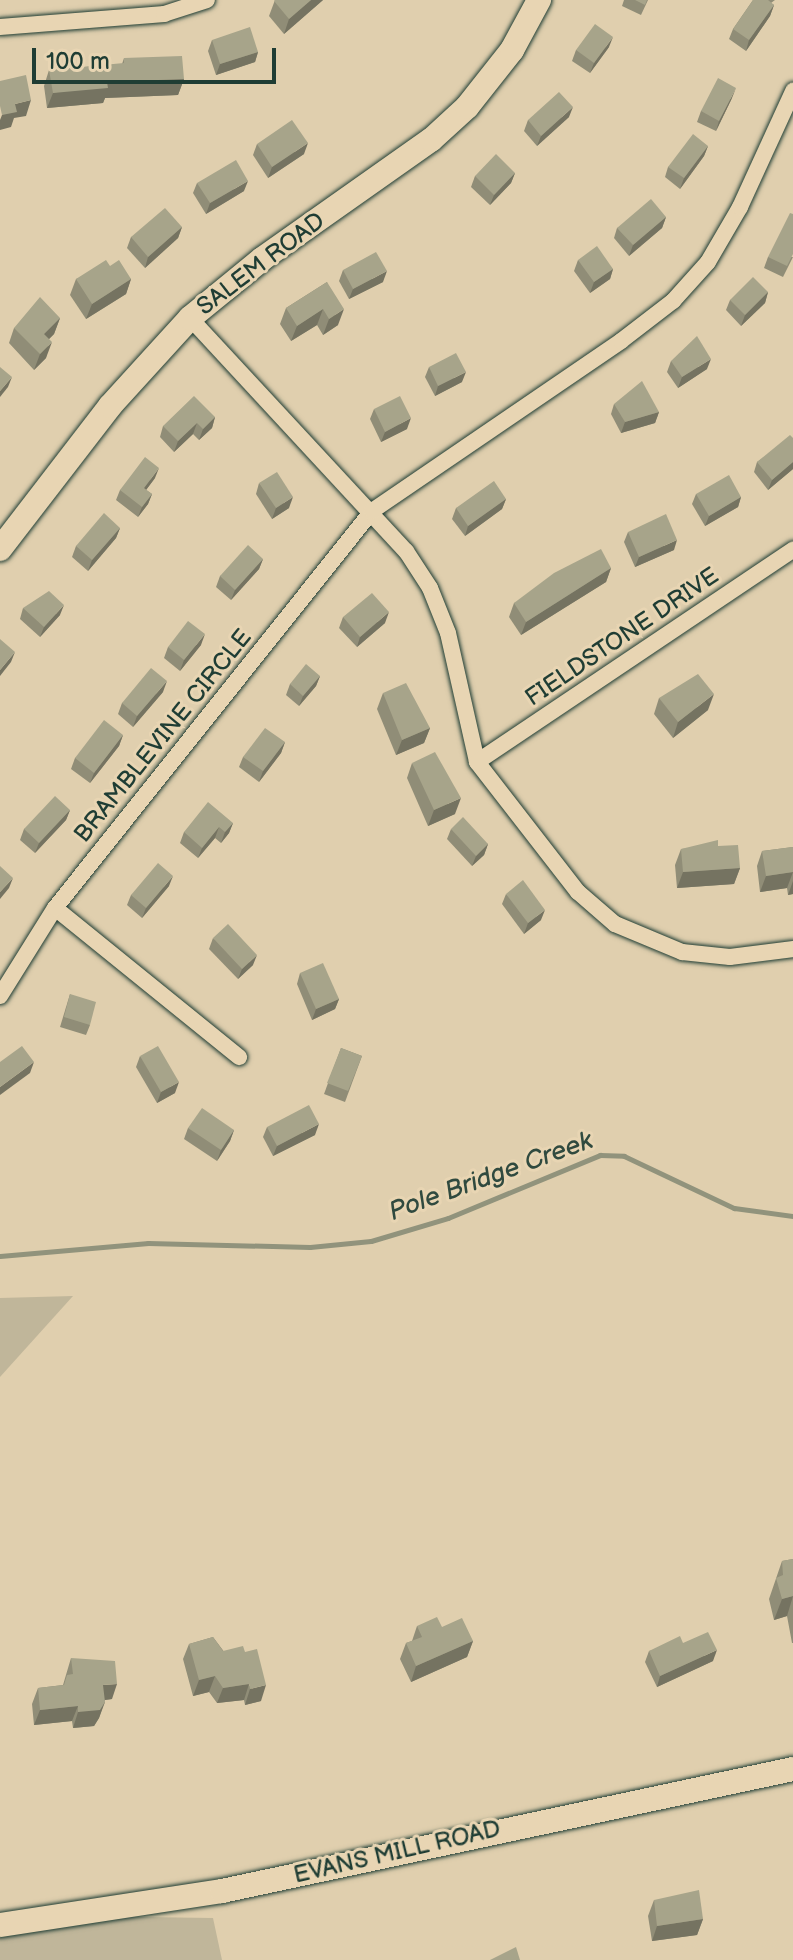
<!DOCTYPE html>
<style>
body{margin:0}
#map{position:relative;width:793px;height:1960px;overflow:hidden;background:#e0cfae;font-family:"Balsamiq Sans",sans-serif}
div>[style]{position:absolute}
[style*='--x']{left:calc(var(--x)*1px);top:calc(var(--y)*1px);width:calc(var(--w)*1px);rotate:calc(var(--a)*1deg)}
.green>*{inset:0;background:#c0b69a}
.stream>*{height:5px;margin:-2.5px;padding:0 2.5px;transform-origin:2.5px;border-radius:2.5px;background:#91937c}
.roads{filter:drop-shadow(0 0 2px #1f3d34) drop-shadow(0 0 2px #1f3d34)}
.street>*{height:16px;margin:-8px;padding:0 8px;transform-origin:8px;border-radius:8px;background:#e8d5b3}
.secondary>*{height:24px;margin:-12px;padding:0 12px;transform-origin:12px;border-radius:12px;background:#e8d5b3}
.wall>*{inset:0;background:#908d77}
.shaded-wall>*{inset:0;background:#757361}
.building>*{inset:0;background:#a7a48a}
span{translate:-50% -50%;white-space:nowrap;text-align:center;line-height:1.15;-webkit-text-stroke:6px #e8d5b3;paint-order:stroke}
.street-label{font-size:24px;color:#1f3d34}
.water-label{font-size:26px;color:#304a3f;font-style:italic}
.scale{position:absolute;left:32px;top:48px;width:244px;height:36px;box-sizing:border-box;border:4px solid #1f3d34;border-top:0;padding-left:10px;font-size:24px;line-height:28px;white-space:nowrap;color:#1f3d34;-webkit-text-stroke:6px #e8d5b3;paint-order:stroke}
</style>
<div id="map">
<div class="green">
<i style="clip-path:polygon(73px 1296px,0 1377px,0 1298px)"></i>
<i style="clip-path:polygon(0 1915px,213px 1918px,222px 1960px,0 1960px)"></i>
</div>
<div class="stream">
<i style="--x:0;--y:1256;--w:149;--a:-5"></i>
<i style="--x:148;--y:1243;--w:162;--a:1.4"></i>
<i style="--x:310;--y:1247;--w:61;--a:-5.6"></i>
<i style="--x:371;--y:1241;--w:80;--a:-16.6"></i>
<i style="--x:448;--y:1218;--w:165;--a:-22.5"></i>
<i style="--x:600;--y:1155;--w:24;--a:2"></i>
<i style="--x:624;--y:1156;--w:122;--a:25.3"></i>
<i style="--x:734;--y:1208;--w:60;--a:7.7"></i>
</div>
<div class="roads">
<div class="street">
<i style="--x:0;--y:27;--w:165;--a:-4.5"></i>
<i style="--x:164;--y:14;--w:45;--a:-18"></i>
<i style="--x:190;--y:318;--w:318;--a:47.2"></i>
<i style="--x:406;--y:551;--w:44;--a:57"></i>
<i style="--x:430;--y:588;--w:48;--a:68.2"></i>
<i style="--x:448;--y:633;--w:132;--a:77.3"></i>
<i style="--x:477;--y:762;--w:165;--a:52.2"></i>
<i style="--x:578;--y:892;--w:49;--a:40.9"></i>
<i style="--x:615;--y:924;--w:73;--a:22.7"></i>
<i style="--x:682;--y:952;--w:48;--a:5.9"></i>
<i style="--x:730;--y:957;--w:64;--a:-7.2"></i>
<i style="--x:477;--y:762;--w:381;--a:-33.9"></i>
<i style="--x:55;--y:908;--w:237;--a:39"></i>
<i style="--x:0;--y:996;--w:104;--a:-58"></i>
<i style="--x:55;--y:908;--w:508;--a:-51.39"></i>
<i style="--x:372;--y:511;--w:301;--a:-34.3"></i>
<i style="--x:621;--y:341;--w:66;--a:-37.6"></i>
<i style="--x:673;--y:301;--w:52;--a:-48.1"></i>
<i style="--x:708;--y:262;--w:64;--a:-59.8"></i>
<i style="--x:740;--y:207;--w:128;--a:-65.4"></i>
</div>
<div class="secondary">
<i style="--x:0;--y:549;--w:180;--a:-52.4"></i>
<i style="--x:110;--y:406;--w:119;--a:-47.7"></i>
<i style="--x:190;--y:318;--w:93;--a:-39.3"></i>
<i style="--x:262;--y:259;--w:207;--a:-35.2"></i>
<i style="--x:431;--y:140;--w:49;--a:-42.5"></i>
<i style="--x:467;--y:107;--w:73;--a:-51.7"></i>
<i style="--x:512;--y:50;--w:57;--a:-61.6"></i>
<i style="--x:0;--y:1925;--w:225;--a:-8.7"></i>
<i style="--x:222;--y:1891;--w:584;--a:-12.06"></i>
</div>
</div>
<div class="wall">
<i style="clip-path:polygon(275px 0,323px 0,284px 34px,269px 16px)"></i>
<i style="clip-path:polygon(624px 0,648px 0,641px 15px,622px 6px)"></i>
<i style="clip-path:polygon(753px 0,775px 0,771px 3px,774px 5px,770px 16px,746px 51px,729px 39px,733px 29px)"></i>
<i style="clip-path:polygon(212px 40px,258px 52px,255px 62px,216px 75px,208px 51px)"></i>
<i style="clip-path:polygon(609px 47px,590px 73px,572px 61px,576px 50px)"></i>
<i style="clip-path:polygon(124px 58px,184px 79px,178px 95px,105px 98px,103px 103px,47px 108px,44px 86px,49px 70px,122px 64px)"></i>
<i style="clip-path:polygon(732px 98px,716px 131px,697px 122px,701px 111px)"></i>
<i style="clip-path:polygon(569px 117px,537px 146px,524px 131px,528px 120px)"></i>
<i style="clip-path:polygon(257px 144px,304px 154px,268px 178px,253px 155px)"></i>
<i style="clip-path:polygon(708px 146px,704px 156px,680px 189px,665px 177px,668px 167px)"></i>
<i style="clip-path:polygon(515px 173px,511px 183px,490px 205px,471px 187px,475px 176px)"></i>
<i style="clip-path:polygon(197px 183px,244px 191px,206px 214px,193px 193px)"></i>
<i style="clip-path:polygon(666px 217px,662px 228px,629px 256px,614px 238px,617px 228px)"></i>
<i style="clip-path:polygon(182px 227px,178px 238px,145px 268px,127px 248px,131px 237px)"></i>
<i style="clip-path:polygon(768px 257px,793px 257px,783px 277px,764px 268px)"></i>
<i style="clip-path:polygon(578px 260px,613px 269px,610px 279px,590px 293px,574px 271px)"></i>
<i style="clip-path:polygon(110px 266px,131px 279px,126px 294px,86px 319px,70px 295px,76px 279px)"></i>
<i style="clip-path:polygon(343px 270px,383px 282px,349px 299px,339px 281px)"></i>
<i style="clip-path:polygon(327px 282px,338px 325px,323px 335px,317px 325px,291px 341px,280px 324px,286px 308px)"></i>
<i style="clip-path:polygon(768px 292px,765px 303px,741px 326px,726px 310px,730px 300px)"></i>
<i style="clip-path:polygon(60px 318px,54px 334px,49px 339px,46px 358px,34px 370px,9px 343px,14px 328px)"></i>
<i style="clip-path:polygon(671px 361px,707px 369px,678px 388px,667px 372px)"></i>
<i style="clip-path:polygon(429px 367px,462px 382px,435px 396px,425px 377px)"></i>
<i style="clip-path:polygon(614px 404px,659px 412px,655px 423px,621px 433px,611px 414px)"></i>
<i style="clip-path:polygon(374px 409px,407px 429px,381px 442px,370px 419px)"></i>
<i style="clip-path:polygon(215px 417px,212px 428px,199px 440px,193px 434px,174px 452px,160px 437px,163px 426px)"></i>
<i style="clip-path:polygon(793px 438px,793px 469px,768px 490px,754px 472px,757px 462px)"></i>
<i style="clip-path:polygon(155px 478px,146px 490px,152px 494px,148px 504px,138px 517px,116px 500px,120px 490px)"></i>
<i style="clip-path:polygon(259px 483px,289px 508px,272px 519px,256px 494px)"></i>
<i style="clip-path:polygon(696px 494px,741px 497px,738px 507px,705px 526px,692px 504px)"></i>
<i style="clip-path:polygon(506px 499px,502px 509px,465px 536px,452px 519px,456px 508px)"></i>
<i style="clip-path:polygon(120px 528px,116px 538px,88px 571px,72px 557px,76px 546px)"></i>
<i style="clip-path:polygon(628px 532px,674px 550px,635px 567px,624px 542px)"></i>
<i style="clip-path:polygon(263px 559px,259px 569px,231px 600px,216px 587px,220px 576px)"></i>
<i style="clip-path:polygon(611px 568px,606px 582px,521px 635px,509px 617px,514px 603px)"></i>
<i style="clip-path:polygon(23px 608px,60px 615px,40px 637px,20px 619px)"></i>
<i style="clip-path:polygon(343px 617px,385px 623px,357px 647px,339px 628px)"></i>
<i style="clip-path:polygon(201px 645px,180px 671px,164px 658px,168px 647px)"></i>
<i style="clip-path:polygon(320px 676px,316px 686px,299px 706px,286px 695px,290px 684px)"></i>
<i style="clip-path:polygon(163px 692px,133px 727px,118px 714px,122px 703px)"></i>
<i style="clip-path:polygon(383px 693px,430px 728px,424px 743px,396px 755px,377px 709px)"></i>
<i style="clip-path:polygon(659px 698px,708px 710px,673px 738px,654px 714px)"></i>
<i style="clip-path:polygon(123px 735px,119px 746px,90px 783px,71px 769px,75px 758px)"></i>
<i style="clip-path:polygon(285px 742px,281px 753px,259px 782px,239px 767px,243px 757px)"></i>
<i style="clip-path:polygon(412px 763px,455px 814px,428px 826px,407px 778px)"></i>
<i style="clip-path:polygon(70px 810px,66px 820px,35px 853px,20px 840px,24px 829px)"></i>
<i style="clip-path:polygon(233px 823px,229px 833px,221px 843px,215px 838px,198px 858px,180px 843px,184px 832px)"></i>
<i style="clip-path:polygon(451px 829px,488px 844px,484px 855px,472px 866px,447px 839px)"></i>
<i style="clip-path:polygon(718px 846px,740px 868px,734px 884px,677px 888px,675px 865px,681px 849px)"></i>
<i style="clip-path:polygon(793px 847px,793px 894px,788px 895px,787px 888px,760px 892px,757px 866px,762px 851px)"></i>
<i style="clip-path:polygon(169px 886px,142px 918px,127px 905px,131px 895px)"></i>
<i style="clip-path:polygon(506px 894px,541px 920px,524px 934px,502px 904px)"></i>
<i style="clip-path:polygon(213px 938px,253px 965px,238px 979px,209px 949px)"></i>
<i style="clip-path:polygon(300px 973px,339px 999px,335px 1009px,312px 1020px,297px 984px)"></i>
<i style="clip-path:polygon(70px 994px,90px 1025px,86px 1035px,60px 1027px)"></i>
<i style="clip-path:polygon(341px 1048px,362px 1056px,345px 1102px,324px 1094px)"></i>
<i style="clip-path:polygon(140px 1056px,175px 1093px,157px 1103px,136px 1067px)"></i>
<i style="clip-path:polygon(267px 1127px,315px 1135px,273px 1156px,263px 1137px)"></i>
<i style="clip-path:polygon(188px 1128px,234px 1130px,230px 1141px,217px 1161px,184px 1139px)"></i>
<i style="clip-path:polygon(793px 1559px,793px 1643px,792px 1643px,787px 1616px,774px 1620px,769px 1599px,782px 1561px)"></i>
<i style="clip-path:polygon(417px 1626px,442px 1627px,473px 1641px,467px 1657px,411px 1682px,400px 1659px,406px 1643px,412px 1641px)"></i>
<i style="clip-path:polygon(213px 1637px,261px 1701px,245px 1705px,244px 1700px,217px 1703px,209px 1692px,193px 1696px,183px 1659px,189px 1644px)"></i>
<i style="clip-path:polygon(683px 1643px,713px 1661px,657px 1687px,645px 1662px,649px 1651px)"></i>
<i style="clip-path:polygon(71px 1658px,112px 1699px,105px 1700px,99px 1718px,94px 1726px,73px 1728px,72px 1721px,34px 1725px,32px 1704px,38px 1688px,63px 1685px)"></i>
<i style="clip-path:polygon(654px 1900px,703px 1919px,697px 1935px,652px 1941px,648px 1916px)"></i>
</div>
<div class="shaded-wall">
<i style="clip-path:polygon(311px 0,323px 0,284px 34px,289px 19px)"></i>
<i style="clip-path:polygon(774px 5px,770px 16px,746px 51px,749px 40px)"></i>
<i style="clip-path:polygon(613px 37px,609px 47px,590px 73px,594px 63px)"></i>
<i style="clip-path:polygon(258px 52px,255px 62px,216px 75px,220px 64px)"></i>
<i style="clip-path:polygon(184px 79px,178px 95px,105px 98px,103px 103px,47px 108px,53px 93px,107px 82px)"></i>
<i style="clip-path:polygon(736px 88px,732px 98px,716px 131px,719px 121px)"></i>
<i style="clip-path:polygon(31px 100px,26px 116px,14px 118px,11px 127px,0 130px,0 120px,2px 115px,15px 104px)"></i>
<i style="clip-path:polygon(573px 107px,569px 117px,537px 146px,541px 136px)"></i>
<i style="clip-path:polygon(308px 143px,304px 154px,268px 178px,272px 167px)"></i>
<i style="clip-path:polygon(708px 146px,704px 156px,680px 189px,684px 178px)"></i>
<i style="clip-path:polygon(515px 173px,511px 183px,490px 205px,494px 195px)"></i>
<i style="clip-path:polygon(248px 181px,244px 191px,206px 214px,210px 203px)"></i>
<i style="clip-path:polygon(666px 217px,662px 228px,629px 256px,633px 245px)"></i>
<i style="clip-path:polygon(182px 227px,178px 238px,145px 268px,148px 257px)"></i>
<i style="clip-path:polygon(613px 269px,610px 279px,590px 293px,594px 282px)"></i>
<i style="clip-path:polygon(387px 271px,383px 282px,349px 299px,353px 289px)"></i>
<i style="clip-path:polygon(131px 279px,126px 294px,86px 319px,92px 304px)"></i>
<i style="clip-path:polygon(768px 292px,765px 303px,741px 326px,745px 315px)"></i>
<i style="clip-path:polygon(323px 309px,317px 325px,291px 341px,297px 326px)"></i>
<i style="clip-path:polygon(344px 309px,338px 325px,323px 335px,329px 319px)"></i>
<i style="clip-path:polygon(60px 318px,54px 334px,38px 350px,44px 334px)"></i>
<i style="clip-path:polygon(52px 342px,46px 358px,34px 370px,40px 354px)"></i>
<i style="clip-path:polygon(711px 359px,707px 369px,678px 388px,682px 377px)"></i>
<i style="clip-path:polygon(466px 372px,462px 382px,435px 396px,438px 386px)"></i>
<i style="clip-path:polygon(12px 377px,8px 387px,0 397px,0 391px)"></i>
<i style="clip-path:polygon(659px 412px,655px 423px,621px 433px,625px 422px)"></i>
<i style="clip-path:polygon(215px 417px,212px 428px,199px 440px,203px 429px)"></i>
<i style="clip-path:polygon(411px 418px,407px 429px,381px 442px,385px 432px)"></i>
<i style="clip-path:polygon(197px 423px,193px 434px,174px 452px,178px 441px)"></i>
<i style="clip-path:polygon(793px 462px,793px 469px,768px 490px,772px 480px)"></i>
<i style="clip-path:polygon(159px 468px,155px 478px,140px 498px,144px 488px)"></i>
<i style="clip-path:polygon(152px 494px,148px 504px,138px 517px,142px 507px)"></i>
<i style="clip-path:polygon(293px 497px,289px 508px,272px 519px,276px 508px)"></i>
<i style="clip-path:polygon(741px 497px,738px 507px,705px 526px,709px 516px)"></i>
<i style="clip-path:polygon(506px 499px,502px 509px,465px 536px,468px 526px)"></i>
<i style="clip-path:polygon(120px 528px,116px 538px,88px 571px,92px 560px)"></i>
<i style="clip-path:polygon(677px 540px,674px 550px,635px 567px,639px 557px)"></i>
<i style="clip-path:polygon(263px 559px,259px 569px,231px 600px,235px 590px)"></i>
<i style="clip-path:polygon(611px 568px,606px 582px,521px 635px,526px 622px)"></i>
<i style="clip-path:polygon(64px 605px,60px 615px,40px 637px,44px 627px)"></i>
<i style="clip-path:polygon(389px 612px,385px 623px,357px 647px,360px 637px)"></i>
<i style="clip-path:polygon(205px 634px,201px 645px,180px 671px,184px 660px)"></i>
<i style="clip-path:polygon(15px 652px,11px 662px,0 676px,0 670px)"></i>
<i style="clip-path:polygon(320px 676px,316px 686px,299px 706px,303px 696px)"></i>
<i style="clip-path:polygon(167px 681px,163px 692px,133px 727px,137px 716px)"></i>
<i style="clip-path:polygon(714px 694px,708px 710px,673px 738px,678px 722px)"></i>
<i style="clip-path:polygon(430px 728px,424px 743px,396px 755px,402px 740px)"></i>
<i style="clip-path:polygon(123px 735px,119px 746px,90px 783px,94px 773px)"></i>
<i style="clip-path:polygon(285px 742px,281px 753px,259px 782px,263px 771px)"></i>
<i style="clip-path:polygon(461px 798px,455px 814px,428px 826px,434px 810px)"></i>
<i style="clip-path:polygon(70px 810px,66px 820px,35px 853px,39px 843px)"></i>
<i style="clip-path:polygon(233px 823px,229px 833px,221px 843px,225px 832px)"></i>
<i style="clip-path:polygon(219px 827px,215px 838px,198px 858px,202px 848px)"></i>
<i style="clip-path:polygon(488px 844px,484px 855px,472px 866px,476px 856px)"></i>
<i style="clip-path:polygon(740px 868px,734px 884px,677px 888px,683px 872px)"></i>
<i style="clip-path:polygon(793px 872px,787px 888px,760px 892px,766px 876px)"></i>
<i style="clip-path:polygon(173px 876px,169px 886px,142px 918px,146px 908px)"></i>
<i style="clip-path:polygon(13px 878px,9px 888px,0 899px,0 892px)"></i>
<i style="clip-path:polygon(793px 881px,793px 894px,788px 895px)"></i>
<i style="clip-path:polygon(545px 910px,541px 920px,524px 934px,528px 923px)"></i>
<i style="clip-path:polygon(257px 955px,253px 965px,238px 979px,242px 969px)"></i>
<i style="clip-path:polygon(339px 999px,335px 1009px,312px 1020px,316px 1009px)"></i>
<i style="clip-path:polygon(34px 1062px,30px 1073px,0 1095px,0 1087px)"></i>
<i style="clip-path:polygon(179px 1082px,175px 1093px,157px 1103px,161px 1092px)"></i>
<i style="clip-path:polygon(319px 1124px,315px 1135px,273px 1156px,277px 1146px)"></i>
<i style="clip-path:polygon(234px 1130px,230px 1141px,217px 1161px,221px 1150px)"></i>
<i style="clip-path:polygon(793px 1596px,787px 1616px,774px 1620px,782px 1599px)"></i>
<i style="clip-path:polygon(473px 1641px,467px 1657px,411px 1682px,416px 1666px)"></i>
<i style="clip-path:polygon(717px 1650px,713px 1661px,657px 1687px,660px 1676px)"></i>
<i style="clip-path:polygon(215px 1676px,209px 1692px,193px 1696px,199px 1680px)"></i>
<i style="clip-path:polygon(117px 1684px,112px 1699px,97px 1701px,103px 1685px)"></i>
<i style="clip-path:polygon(249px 1684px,244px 1700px,217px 1703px,223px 1688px)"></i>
<i style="clip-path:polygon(266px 1685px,261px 1701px,245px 1705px,250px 1689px)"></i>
<i style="clip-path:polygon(105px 1702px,99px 1718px,94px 1726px,73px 1728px,78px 1712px)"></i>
<i style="clip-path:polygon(78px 1706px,72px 1721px,34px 1725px,40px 1710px)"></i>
<i style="clip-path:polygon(703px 1919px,697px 1935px,652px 1941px,657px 1926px)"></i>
</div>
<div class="building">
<i style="clip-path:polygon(275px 0,311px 0,289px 19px,274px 1px)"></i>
<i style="clip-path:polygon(635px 0,647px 0,645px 5px)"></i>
<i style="clip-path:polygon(753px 0,768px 0,774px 5px,749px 40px,733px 29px)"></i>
<i style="clip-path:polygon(595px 24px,613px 37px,594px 63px,576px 50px)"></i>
<i style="clip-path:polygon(250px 27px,258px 52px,220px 64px,212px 40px)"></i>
<i style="clip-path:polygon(182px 56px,184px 79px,107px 82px,108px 88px,53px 93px,49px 70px,124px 63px,124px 58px)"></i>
<i style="clip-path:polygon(26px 75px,31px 100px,15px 104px,17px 112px,2px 115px,0 106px,0 81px)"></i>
<i style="clip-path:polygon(718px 78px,736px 88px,719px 121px,701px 111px)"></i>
<i style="clip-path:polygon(559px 92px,573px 107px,541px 136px,528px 120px)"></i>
<i style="clip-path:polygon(292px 120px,308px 143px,272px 167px,257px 144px)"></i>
<i style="clip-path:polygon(693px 134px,708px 146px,684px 178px,668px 167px)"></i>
<i style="clip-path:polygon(496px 154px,515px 173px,494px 195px,475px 176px)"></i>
<i style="clip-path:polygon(236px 160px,248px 181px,210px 203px,197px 183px)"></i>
<i style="clip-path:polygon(651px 199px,666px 217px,633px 245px,617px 228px)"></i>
<i style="clip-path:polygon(165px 208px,182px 227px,148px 257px,131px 237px)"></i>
<i style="clip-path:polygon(790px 213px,793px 214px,793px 254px,787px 266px,768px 257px)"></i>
<i style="clip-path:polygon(597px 246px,613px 269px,594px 282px,578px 260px)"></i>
<i style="clip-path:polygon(376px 252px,387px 271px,353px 289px,343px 270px)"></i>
<i style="clip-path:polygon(106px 260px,110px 266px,119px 260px,131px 279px,92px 304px,76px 279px)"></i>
<i style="clip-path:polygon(753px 277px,768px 292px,745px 315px,730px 300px)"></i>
<i style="clip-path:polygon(327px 282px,344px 309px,329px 319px,323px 309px,297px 326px,286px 308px)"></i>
<i style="clip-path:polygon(40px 297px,60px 318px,44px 334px,52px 342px,40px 354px,14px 328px)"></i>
<i style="clip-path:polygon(697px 336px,711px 359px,682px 377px,671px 361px)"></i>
<i style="clip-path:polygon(456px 353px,466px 372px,438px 386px,429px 367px)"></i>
<i style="clip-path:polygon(0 367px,12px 377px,0 391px)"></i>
<i style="clip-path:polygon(642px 381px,659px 412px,625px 422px,614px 404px)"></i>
<i style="clip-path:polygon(194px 396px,215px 417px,203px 429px,197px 423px,178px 441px,163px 426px)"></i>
<i style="clip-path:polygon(400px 396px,411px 418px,385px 432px,374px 409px)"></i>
<i style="clip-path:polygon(790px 435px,793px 438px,793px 462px,772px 480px,757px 462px)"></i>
<i style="clip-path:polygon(145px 457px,159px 468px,144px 488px,152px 494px,142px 507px,120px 490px)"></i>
<i style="clip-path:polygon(277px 472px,293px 497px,276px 508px,259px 483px)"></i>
<i style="clip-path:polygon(729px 475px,741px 497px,709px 516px,696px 494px)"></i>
<i style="clip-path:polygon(494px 481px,506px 499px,468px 526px,456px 508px)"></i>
<i style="clip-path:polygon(104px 513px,120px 528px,92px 560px,76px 546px)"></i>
<i style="clip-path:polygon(666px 514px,677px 540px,639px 557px,628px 532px)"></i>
<i style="clip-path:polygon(248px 545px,263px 559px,235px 590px,220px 576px)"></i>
<i style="clip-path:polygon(601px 549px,611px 568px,526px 622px,514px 603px,554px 573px)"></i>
<i style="clip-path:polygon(49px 591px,64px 605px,44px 627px,23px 608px)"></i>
<i style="clip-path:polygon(372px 593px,389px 612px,360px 637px,343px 617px)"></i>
<i style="clip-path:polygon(188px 621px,205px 634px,184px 660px,168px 647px)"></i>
<i style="clip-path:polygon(0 639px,15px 652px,0 670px)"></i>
<i style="clip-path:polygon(306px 664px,320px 676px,303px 696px,290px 684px)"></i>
<i style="clip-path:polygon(151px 668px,167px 681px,137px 716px,122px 703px)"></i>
<i style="clip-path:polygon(698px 674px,714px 694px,678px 722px,659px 698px)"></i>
<i style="clip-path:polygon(406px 683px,430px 728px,402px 740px,383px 693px)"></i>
<i style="clip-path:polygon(104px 720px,123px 735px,94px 773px,75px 758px)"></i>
<i style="clip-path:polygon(265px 728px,285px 742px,263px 771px,243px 757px)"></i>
<i style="clip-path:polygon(435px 752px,461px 798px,434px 810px,412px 763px)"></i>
<i style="clip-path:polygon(55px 796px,70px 810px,39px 843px,24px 829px)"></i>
<i style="clip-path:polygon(208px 802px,233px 823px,225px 832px,219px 827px,202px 848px,184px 832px)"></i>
<i style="clip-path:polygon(463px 817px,488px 844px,476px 856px,451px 829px)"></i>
<i style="clip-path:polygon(718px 840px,718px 846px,738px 845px,740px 868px,683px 872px,681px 849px)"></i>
<i style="clip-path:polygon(793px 847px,793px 874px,793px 872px,766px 876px,762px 851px)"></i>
<i style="clip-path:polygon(158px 863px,173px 876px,146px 908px,131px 895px)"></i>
<i style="clip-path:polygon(0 866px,13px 878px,0 892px)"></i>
<i style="clip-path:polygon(523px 880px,545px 910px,528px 923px,506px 894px)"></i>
<i style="clip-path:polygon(228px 924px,257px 955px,242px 969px,213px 938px)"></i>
<i style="clip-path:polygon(323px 963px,339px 999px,316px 1009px,300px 973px)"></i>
<i style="clip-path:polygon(70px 994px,96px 1002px,90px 1025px,64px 1017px)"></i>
<i style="clip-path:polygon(22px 1046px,34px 1062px,0 1087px,0 1062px)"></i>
<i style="clip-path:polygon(158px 1046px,179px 1082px,161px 1092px,140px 1056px)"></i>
<i style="clip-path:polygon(341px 1048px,362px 1056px,348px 1091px,327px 1083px)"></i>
<i style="clip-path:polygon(309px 1105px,319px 1124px,277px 1146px,267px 1127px)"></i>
<i style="clip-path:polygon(202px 1108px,234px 1130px,221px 1150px,188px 1128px)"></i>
<i style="clip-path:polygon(793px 1559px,793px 1596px,782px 1599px,776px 1578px,783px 1575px,782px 1561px)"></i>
<i style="clip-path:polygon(437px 1617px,442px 1627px,462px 1618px,473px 1641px,416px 1666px,406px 1643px,422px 1637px,417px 1626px)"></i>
<i style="clip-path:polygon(708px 1632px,717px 1650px,660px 1676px,649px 1651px,680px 1636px,683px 1643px)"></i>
<i style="clip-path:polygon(213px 1637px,223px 1651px,243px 1646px,245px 1652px,257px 1649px,266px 1685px,250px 1689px,249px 1684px,223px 1688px,215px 1676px,199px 1680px,189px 1644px)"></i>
<i style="clip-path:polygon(71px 1658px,115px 1661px,117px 1684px,103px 1685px,105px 1702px,100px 1710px,78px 1712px,78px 1706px,40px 1710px,38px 1688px,64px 1685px,67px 1675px,73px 1674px)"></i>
<i style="clip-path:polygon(699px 1890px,703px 1919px,657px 1926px,654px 1900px)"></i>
<i style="clip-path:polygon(516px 1947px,520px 1960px,490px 1960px)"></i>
</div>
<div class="street-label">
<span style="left:261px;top:264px;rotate:-37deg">SALEM ROAD</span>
<span style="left:622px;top:637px;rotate:-34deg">FIELDSTONE DRIVE</span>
<span style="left:163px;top:736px;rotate:-51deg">BRAMBLEVINE CIRCLE</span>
<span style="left:397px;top:1852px;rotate:-13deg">EVANS MILL ROAD</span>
</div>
<div class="water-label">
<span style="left:491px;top:1177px;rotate:-20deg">Pole Bridge Creek</span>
</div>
<div class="scale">100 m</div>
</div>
